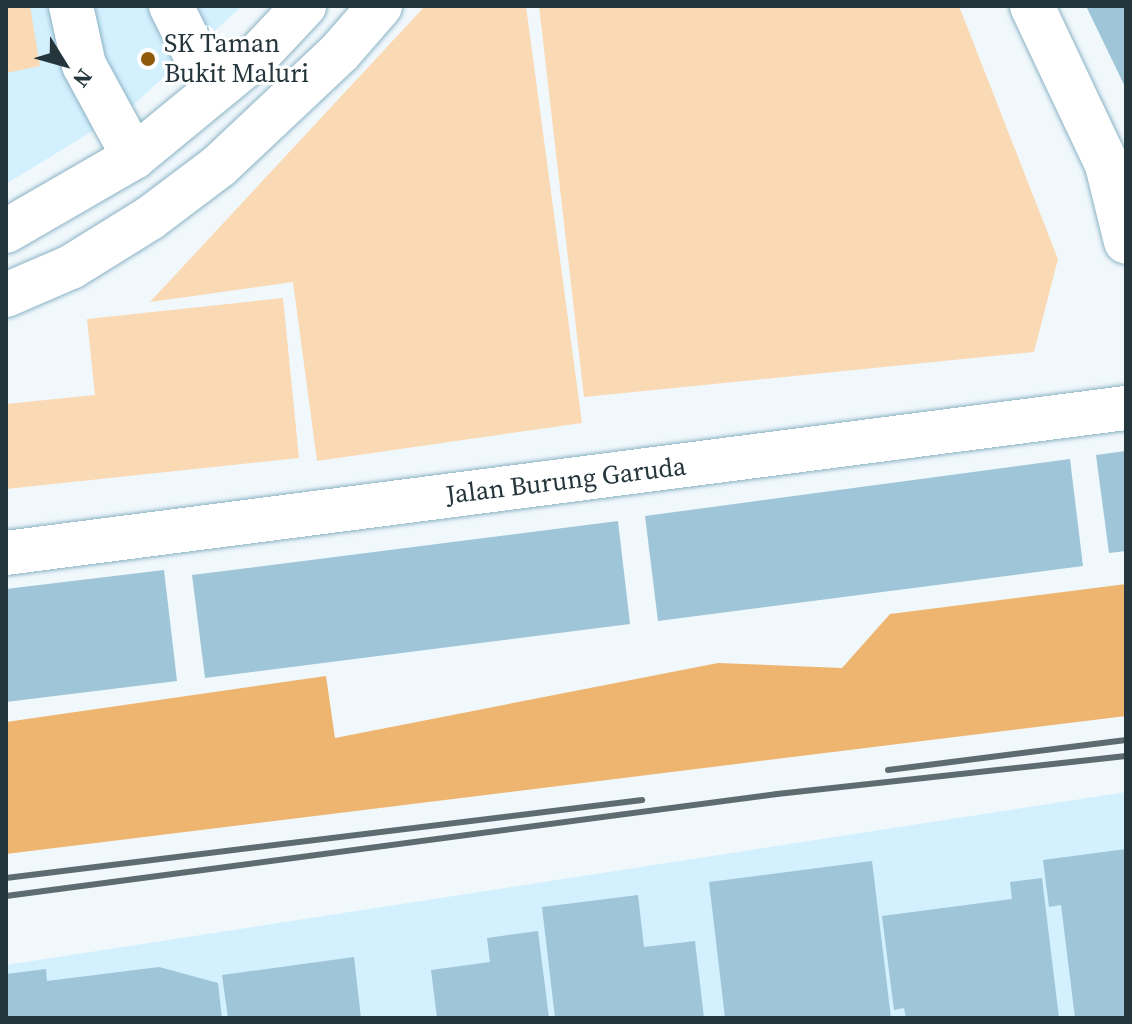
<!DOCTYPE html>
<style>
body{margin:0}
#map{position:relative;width:1132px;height:1024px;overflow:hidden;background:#f0f8fc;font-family:"Source Serif 4",serif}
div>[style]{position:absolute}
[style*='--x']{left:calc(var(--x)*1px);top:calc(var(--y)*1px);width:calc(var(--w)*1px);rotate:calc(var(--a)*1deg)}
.built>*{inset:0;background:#d3f0fe}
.green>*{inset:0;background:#fad9b5}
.forest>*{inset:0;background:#eeb570}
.building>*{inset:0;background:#9ec5d8}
.roads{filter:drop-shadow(0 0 2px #8bb2c3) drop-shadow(0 0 2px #8bb2c3)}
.minor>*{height:44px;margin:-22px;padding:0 22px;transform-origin:22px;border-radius:22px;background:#fff}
.rail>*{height:6px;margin:-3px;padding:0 3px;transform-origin:3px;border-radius:3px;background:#5e6c72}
.dots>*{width:22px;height:22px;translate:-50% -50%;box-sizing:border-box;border:4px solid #fff;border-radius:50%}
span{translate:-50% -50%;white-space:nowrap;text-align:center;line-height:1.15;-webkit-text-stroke:6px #fff;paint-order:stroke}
.poi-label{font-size:26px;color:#25353c}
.left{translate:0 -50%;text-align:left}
.street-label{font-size:26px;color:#25353c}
.frame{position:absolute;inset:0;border:8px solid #25353c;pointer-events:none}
.north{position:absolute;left:24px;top:24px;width:80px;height:80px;-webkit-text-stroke:6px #fff;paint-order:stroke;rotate:127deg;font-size:22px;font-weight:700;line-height:32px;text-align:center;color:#25353c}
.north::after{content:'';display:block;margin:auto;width:28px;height:36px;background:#25353c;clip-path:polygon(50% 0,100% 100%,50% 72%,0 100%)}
</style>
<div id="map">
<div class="built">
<i style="clip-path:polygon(6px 6px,242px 6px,130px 108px,6px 184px)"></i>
<i style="clip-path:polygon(1126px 792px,1126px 1018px,6px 1018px,6px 965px)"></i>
</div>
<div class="green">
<i style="clip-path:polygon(6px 6px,30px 6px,40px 66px,6px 73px)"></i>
<i style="clip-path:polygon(425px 6px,526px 6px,582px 423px,317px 461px,293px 282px,150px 302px)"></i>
<i style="clip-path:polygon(539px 6px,959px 6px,1058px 259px,1034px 352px,584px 397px)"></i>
<i style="clip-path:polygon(283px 298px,299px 458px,6px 489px,6px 404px,95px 395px,87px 319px)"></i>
</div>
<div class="forest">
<i style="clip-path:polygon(1126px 584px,1126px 716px,6px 854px,6px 722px,326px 676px,335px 738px,718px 663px,842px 668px,890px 614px)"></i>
</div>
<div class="building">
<i style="clip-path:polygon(1086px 6px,1126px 6px,1126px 89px,1115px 66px)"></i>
<i style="clip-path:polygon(1126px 451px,1126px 551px,1109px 553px,1096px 455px)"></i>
<i style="clip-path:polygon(1070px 459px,1083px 566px,658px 621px,645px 516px)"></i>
<i style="clip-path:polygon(618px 521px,630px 624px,205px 678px,192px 575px)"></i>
<i style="clip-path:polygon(164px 570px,177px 681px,6px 702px,6px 589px)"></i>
<i style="clip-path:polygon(1126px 849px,1126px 1018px,1075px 1018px,1061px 905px,1049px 907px,1043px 860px)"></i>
<i style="clip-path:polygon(872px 861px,891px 1018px,725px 1018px,709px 882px)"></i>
<i style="clip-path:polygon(1042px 878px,1059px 1018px,906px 1018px,904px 1008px,894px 1010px,882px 916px,1012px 899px,1010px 882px)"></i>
<i style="clip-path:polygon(638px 895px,644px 947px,695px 941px,704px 1018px,555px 1018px,542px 907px)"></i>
<i style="clip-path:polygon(538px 931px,549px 1018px,437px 1018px,431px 970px,490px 962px,487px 938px)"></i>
<i style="clip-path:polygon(354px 957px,361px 1018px,228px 1018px,222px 975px)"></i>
<i style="clip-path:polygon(159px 967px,218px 983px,222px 1018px,6px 1018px,6px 974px,46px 969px,47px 981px)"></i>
</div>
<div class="roads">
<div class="minor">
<i style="--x:71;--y:6;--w:60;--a:77.6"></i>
<i style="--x:84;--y:65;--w:105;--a:61.5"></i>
<i style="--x:171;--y:6;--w:49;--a:63.4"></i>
<i style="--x:193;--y:50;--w:45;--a:49.5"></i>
<i style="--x:1032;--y:6;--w:176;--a:64.7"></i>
<i style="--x:1107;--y:165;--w:79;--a:76.1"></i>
<i style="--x:6;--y:231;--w:148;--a:-30"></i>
<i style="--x:134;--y:157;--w:159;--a:-39.4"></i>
<i style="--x:257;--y:56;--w:69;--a:-46.8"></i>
<i style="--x:6;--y:295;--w:71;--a:-23.3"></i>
<i style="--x:71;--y:267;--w:93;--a:-31.8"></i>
<i style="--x:150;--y:218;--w:86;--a:-37"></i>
<i style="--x:219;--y:166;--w:166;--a:-43.3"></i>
<i style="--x:340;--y:52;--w:61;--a:-49"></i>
<i style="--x:6;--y:553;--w:1129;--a:-7.38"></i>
</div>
</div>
<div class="rail">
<i style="--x:888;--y:770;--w:240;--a:-7.2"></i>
<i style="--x:6;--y:878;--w:641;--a:-6.99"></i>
<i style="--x:6;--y:896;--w:778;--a:-7.54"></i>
<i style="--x:777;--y:794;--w:351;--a:-6.2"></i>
</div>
<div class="dots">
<i style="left:148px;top:59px;background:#8f5b0b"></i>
</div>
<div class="poi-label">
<span class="left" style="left:164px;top:59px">SK Taman<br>Bukit Maluri</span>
</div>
<div class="street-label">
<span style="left:566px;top:481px;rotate:-7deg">Jalan Burung Garuda</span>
</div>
<div class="frame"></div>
<div class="north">N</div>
</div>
